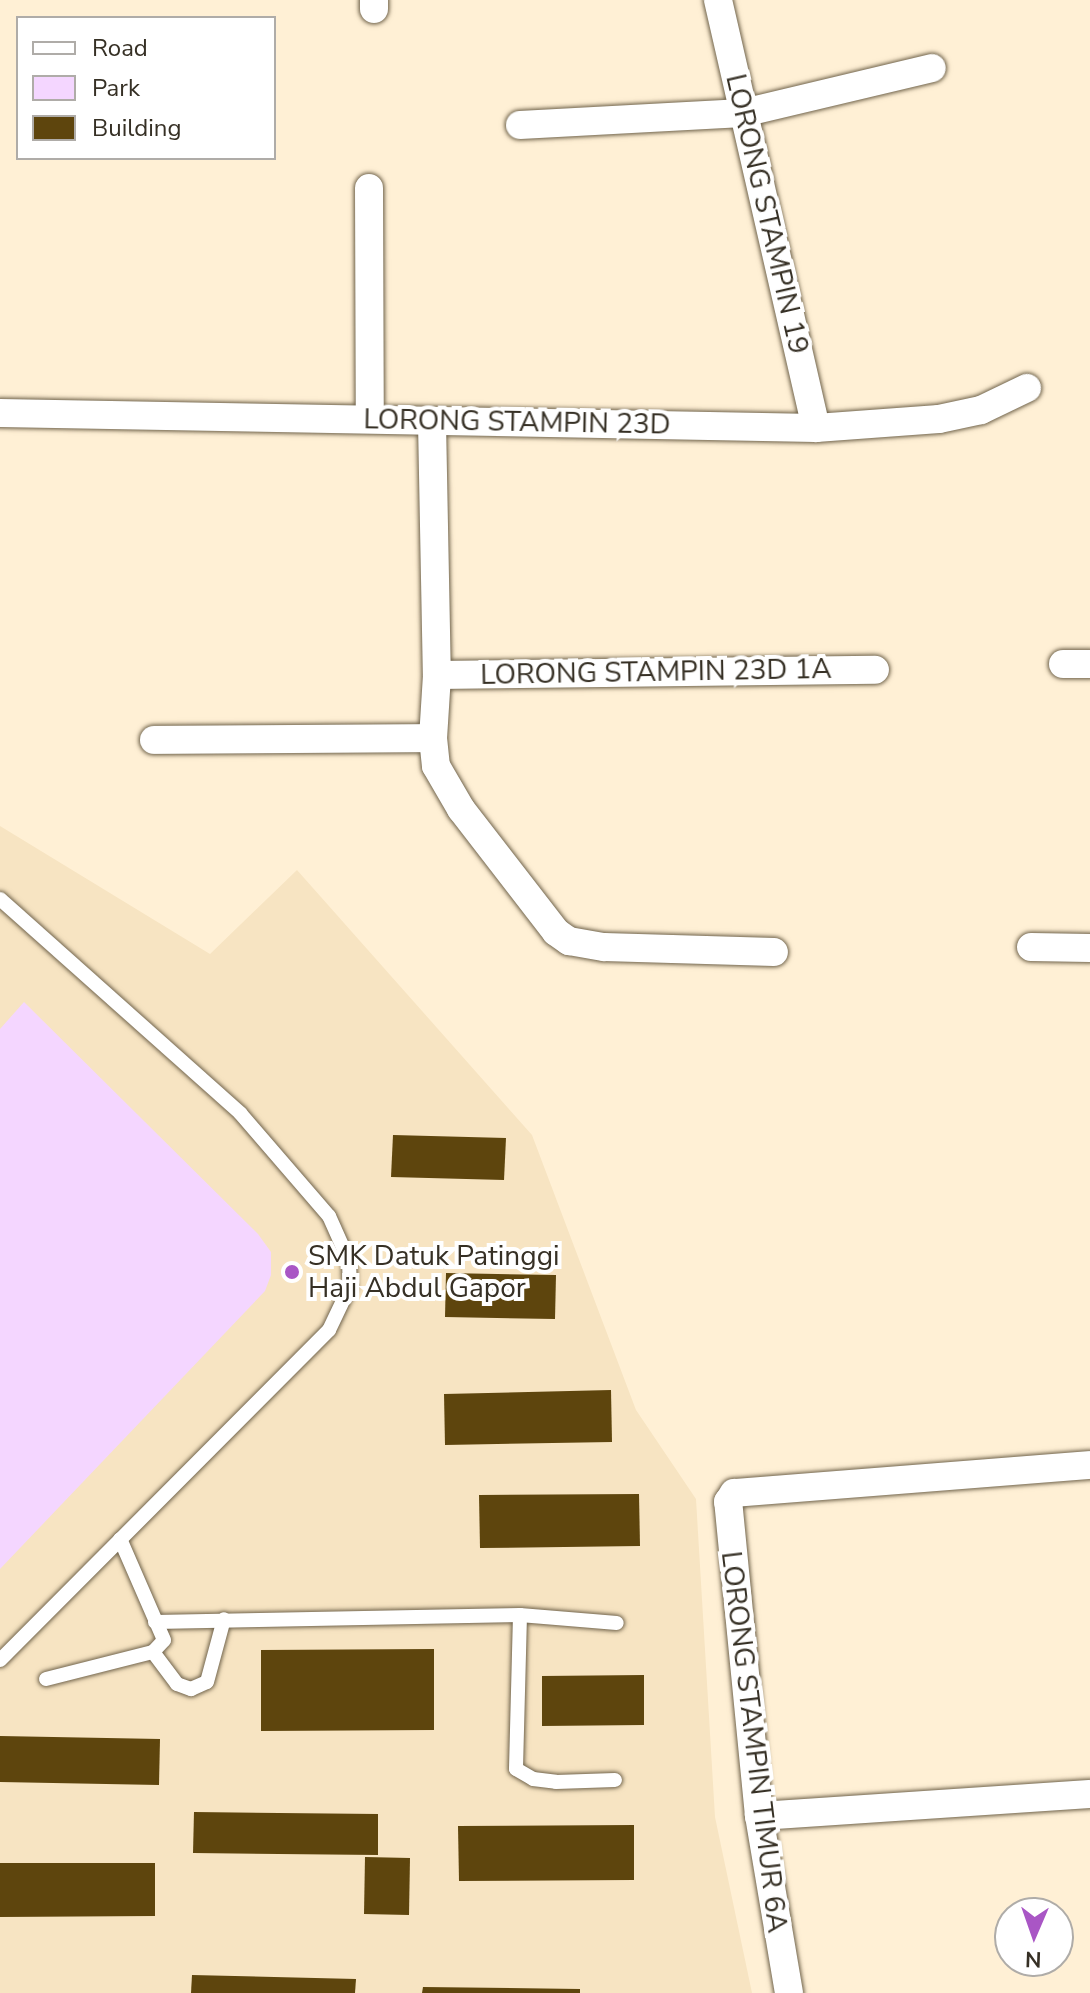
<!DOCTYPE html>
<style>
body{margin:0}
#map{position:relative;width:1090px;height:1993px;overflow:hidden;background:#fff0d5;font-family:"Nunito Sans",sans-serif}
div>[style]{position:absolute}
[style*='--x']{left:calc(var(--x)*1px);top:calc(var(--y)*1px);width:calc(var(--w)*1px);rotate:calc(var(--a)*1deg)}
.built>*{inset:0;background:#f7e4c2}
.green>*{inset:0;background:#f4d6ff}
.building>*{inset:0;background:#5e450d}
.roads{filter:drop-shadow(0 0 2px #71644c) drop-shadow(0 0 2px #71644c)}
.lane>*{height:14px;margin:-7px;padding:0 7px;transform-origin:7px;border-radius:7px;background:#fff}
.street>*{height:28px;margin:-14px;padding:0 14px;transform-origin:14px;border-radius:14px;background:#fff}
.dots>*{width:22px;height:22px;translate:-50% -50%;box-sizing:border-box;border:4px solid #fff;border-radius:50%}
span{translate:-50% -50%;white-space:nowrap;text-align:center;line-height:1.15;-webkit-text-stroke:8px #fff;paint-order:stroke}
.street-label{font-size:28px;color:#363025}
.poi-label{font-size:28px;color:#363025}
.left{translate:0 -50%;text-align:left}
.legend{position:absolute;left:16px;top:16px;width:260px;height:144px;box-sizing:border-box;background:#fff;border:2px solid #afaca8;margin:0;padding:10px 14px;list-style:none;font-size:24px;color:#363025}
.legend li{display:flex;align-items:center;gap:16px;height:40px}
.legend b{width:40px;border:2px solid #afaca8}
.north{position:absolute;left:994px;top:1897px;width:80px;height:80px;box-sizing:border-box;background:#fff;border:2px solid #afaca8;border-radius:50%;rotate:182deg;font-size:22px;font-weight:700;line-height:32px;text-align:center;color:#363025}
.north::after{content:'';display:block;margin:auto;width:28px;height:36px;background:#a956c5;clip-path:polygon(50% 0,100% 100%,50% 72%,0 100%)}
</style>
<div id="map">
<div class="built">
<i style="clip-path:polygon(0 826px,210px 954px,297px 870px,532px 1135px,636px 1410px,696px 1499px,715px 1817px,752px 1993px,0 1993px)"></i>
</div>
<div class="green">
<i style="clip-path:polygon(24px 1002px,258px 1234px,271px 1252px,271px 1275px,265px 1291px,0 1569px,0 1029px)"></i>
</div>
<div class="building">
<i style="clip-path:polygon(393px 1135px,506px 1138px,504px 1180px,391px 1177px)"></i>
<i style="clip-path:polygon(446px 1273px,556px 1275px,555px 1319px,445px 1317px)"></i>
<i style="clip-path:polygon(611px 1390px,612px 1442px,445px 1445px,444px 1394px)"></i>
<i style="clip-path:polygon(639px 1494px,640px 1546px,480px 1548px,479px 1495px)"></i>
<i style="clip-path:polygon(434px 1649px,434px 1730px,261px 1731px,261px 1650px)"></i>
<i style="clip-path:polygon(644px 1675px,644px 1725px,542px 1726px,542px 1676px)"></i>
<i style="clip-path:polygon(0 1736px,160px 1739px,159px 1785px,0 1782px)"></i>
<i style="clip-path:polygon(194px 1812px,378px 1814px,378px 1855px,193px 1853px)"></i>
<i style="clip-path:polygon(634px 1825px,634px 1880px,459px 1881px,458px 1826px)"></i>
<i style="clip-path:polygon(365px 1857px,410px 1858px,409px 1915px,364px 1914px)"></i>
<i style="clip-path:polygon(0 1863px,155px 1863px,155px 1916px,0 1917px)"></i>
<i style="clip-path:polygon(192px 1975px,356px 1979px,355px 1993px,191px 1993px)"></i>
<i style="clip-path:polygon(423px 1987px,580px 1989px,580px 1993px,422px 1993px)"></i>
</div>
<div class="roads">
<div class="lane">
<i style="--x:0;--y:899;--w:322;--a:41.7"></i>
<i style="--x:240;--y:1113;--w:136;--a:49.2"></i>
<i style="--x:329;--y:1216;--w:49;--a:66"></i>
<i style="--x:349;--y:1261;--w:25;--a:88"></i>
<i style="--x:350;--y:1286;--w:49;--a:115.5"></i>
<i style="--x:329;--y:1330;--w:466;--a:134.9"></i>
<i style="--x:520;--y:1615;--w:154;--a:91.5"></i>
<i style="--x:516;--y:1769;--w:20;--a:30"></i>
<i style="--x:533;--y:1779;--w:23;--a:7"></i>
<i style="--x:556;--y:1782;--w:59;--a:-1.9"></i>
<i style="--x:155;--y:1622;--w:365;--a:-1.1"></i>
<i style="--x:520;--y:1615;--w:97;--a:4.7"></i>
<i style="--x:153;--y:1652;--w:40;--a:53"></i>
<i style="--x:177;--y:1684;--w:15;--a:20"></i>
<i style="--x:191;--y:1689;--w:17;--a:-24"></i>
<i style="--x:207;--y:1682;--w:65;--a:-74.9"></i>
<i style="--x:46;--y:1679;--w:110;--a:-14.2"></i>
<i style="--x:153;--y:1652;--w:16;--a:-47"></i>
<i style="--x:164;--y:1640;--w:110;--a:-113.5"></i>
</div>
<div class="street">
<i style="--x:374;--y:0;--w:9;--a:90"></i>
<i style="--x:718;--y:0;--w:439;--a:77.1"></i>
<i style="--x:520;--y:125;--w:223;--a:-3.1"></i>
<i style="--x:743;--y:113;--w:194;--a:-13.4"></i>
<i style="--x:369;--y:188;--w:231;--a:89.8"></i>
<i style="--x:0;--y:413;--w:816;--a:1.05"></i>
<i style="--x:816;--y:428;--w:123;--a:-4.2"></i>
<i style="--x:939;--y:419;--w:43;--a:-12.1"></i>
<i style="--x:981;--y:410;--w:51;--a:-25.6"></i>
<i style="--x:432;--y:422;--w:253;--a:88.9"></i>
<i style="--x:437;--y:675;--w:63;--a:93.6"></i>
<i style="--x:433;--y:738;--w:28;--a:84"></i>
<i style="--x:436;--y:766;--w:50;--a:59.8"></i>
<i style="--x:461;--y:809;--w:155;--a:52.3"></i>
<i style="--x:556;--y:932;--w:16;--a:35"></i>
<i style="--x:569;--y:941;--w:36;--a:10"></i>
<i style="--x:604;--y:947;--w:170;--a:1.7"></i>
<i style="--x:1063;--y:664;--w:27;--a:0"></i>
<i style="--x:437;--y:675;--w:438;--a:-0.7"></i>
<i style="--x:154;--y:740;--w:279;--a:-0.4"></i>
<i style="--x:1031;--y:947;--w:59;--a:1"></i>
<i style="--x:759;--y:1816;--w:332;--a:-3.8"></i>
<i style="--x:789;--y:1993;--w:180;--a:-99.6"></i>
<i style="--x:759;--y:1816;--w:316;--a:-95.6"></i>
<i style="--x:728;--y:1502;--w:11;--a:-56"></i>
<i style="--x:734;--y:1493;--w:357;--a:-4.5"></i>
</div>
</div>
<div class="dots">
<i style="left:292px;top:1272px;background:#a956c5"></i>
</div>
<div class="street-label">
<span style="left:767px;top:214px;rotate:77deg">LORONG STAMPIN 19</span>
<span style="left:517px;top:422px;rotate:1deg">LORONG STAMPIN 23D</span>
<span style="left:656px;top:672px;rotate:-1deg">LORONG STAMPIN 23D 1A</span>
<span style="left:754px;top:1742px;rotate:83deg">LORONG STAMPIN TIMUR 6A</span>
</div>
<div class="poi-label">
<span class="left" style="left:308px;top:1272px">SMK Datuk Patinggi<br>Haji Abdul Gapor</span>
</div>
<ul class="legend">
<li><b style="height:10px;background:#fff"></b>Road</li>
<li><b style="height:22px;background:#f4d6ff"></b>Park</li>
<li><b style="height:22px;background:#5e450d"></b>Building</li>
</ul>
<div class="north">N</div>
</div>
